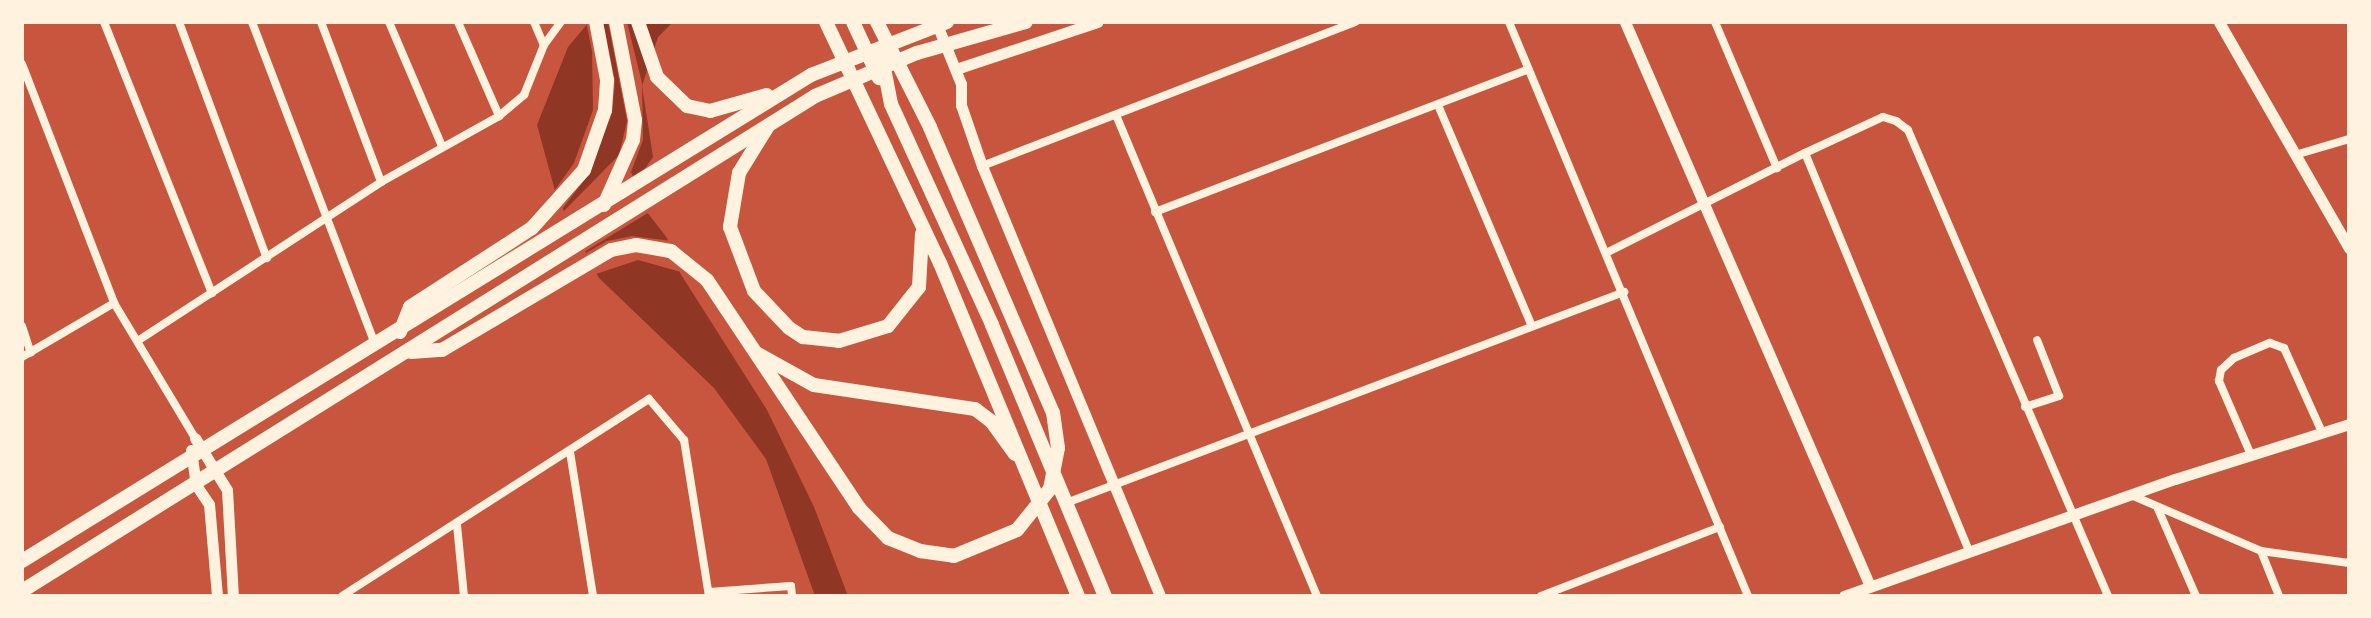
<!DOCTYPE html>
<style>
body{margin:0}
#map{position:relative;width:2371px;height:618px;overflow:hidden;background:#c8553d;font-family:Figtree,sans-serif}
div>[style]{position:absolute}
[style*='--x']{left:calc(var(--x)*1px);top:calc(var(--y)*1px);width:calc(var(--w)*1px);rotate:calc(var(--a)*1deg)}
.water>*{inset:0;background:#8f3625}
.pier>*{inset:0;background:#c8553d}
.minor>*{height:8px;margin:-4px;padding:0 4px;transform-origin:4px;border-radius:4px;background:#fff3e0}
.tertiary>*{height:11px;margin:-5.5px;padding:0 5.5px;transform-origin:5.5px;border-radius:5.5px;background:#fff3e0}
.primary>*{height:14px;margin:-7px;padding:0 7px;transform-origin:7px;border-radius:7px;background:#fff3e0}
span{translate:-50% -50%;white-space:nowrap;text-align:center;line-height:1.15;-webkit-text-stroke:6px #fff3e0;paint-order:stroke}
.frame{position:absolute;inset:0;border:24px solid #fff3e0;pointer-events:none}
</style>
<div id="map">
<div class="water">
<i style="clip-path:polygon(589px 22px,673px 22px,658px 37px,642px 86px,653px 157px,630px 190px,667px 238px,680px 273px,767px 410px,814px 507px,848px 596px,815px 596px,766px 459px,714px 388px,599px 278px,557px 198px,537px 125px,568px 47px)"></i>
</div>
<div class="pier">
<i style="clip-path:polygon(586px 22px,603px 22px,615px 81px,612px 113px,588px 175px,560px 212px,552px 194px,574px 163px,593px 110px,592px 51px)"></i>
<i style="clip-path:polygon(608px 22px,627px 22px,642px 83px,643px 140px,631px 172px,633px 176px,655px 162px,634px 190px,651px 211px,581px 254px,561px 214px,619px 155px,627px 121px)"></i>
<i style="clip-path:polygon(632px 236px,672px 241px,684px 271px,723px 329px,744px 363px,681px 272px,638px 260px,593px 275px,582px 255px,607px 241px)"></i>
</div>
<div class="minor">
<i style="--x:104;--y:22;--w:292;--a:68.3"></i>
<i style="--x:179;--y:22;--w:252;--a:69.6"></i>
<i style="--x:252;--y:22;--w:347;--a:69.1"></i>
<i style="--x:321;--y:22;--w:171;--a:69.4"></i>
<i style="--x:389;--y:22;--w:135;--a:66.9"></i>
<i style="--x:458;--y:22;--w:103;--a:66.4"></i>
<i style="--x:534;--y:22;--w:25;--a:67"></i>
<i style="--x:1509;--y:22;--w:622;--a:67.39"></i>
<i style="--x:1715;--y:22;--w:159;--a:67"></i>
<i style="--x:22;--y:64;--w:256;--a:68.9"></i>
<i style="--x:114;--y:303;--w:157;--a:59"></i>
<i style="--x:1438;--y:105;--w:240;--a:67"></i>
<i style="--x:1116;--y:115;--w:521;--a:67.32"></i>
<i style="--x:1805;--y:153;--w:430;--a:67.6"></i>
<i style="--x:2295;--y:155;--w:56;--a:-16.5"></i>
<i style="--x:982;--y:166;--w:400;--a:-21.1"></i>
<i style="--x:1155;--y:212;--w:400;--a:-20.9"></i>
<i style="--x:1608;--y:252;--w:220;--a:-26.7"></i>
<i style="--x:1805;--y:153;--w:86;--a:-24.8"></i>
<i style="--x:1883;--y:117;--w:14;--a:17"></i>
<i style="--x:1896;--y:121;--w:15;--a:37"></i>
<i style="--x:1908;--y:130;--w:507;--a:66.77"></i>
<i style="--x:22;--y:326;--w:28;--a:72"></i>
<i style="--x:139;--y:340;--w:289;--a:-33.1"></i>
<i style="--x:381;--y:182;--w:135;--a:-29.2"></i>
<i style="--x:499;--y:116;--w:33;--a:-40"></i>
<i style="--x:524;--y:95;--w:54;--a:-68.2"></i>
<i style="--x:544;--y:45;--w:29;--a:-54"></i>
<i style="--x:22;--y:357;--w:107;--a:-30.4"></i>
<i style="--x:2025;--y:407;--w:36;--a:-18"></i>
<i style="--x:2059;--y:396;--w:60;--a:-111.4"></i>
<i style="--x:570;--y:452;--w:146;--a:80.9"></i>
<i style="--x:2251;--y:455;--w:81;--a:-113.4"></i>
<i style="--x:2219;--y:381;--w:11;--a:-80"></i>
<i style="--x:2221;--y:370;--w:18;--a:-43"></i>
<i style="--x:2234;--y:358;--w:39;--a:-23"></i>
<i style="--x:2270;--y:343;--w:15;--a:20"></i>
<i style="--x:2284;--y:348;--w:92;--a:65.7"></i>
<i style="--x:2131;--y:495;--w:142;--a:23.3"></i>
<i style="--x:2261;--y:551;--w:89;--a:7.8"></i>
<i style="--x:1066;--y:503;--w:597;--a:-20.71"></i>
<i style="--x:2158;--y:509;--w:95;--a:66.4"></i>
<i style="--x:457;--y:525;--w:71;--a:84.4"></i>
<i style="--x:2261;--y:551;--w:48;--a:68.2"></i>
<i style="--x:709;--y:592;--w:82;--a:-4.2"></i>
<i style="--x:791;--y:586;--w:10;--a:84"></i>
<i style="--x:342;--y:596;--w:365;--a:-32.7"></i>
<i style="--x:649;--y:399;--w:54;--a:49.5"></i>
<i style="--x:684;--y:440;--w:158;--a:80.9"></i>
<i style="--x:1541;--y:596;--w:192;--a:-21.1"></i>
</div>
<div class="tertiary">
<i style="--x:936;--y:22;--w:67;--a:68"></i>
<i style="--x:961;--y:84;--w:21;--a:90"></i>
<i style="--x:961;--y:105;--w:65;--a:71"></i>
<i style="--x:982;--y:166;--w:465;--a:67.5"></i>
<i style="--x:1625;--y:22;--w:615;--a:66.52"></i>
<i style="--x:2219;--y:22;--w:261;--a:60.1"></i>
<i style="--x:956;--y:69;--w:149;--a:-18.4"></i>
<i style="--x:195;--y:438;--w:61;--a:58.4"></i>
<i style="--x:227;--y:490;--w:106;--a:86.8"></i>
<i style="--x:191;--y:450;--w:35;--a:82"></i>
<i style="--x:196;--y:485;--w:23;--a:56"></i>
<i style="--x:209;--y:504;--w:92;--a:85"></i>
<i style="--x:1844;--y:596;--w:351;--a:-19.5"></i>
<i style="--x:2175;--y:479;--w:182;--a:-17.5"></i>
</div>
<div class="primary">
<i style="--x:638;--y:22;--w:58;--a:70.9"></i>
<i style="--x:657;--y:77;--w:42;--a:44"></i>
<i style="--x:687;--y:106;--w:24;--a:12"></i>
<i style="--x:710;--y:111;--w:59;--a:-15.7"></i>
<i style="--x:826;--y:22;--w:267;--a:64.7"></i>
<i style="--x:940;--y:263;--w:360;--a:67.5"></i>
<i style="--x:853;--y:22;--w:62;--a:65.1"></i>
<i style="--x:882;--y:58;--w:47;--a:78.9"></i>
<i style="--x:891;--y:104;--w:243;--a:65.4"></i>
<i style="--x:992;--y:325;--w:294;--a:67.4"></i>
<i style="--x:768;--y:126;--w:55;--a:121.7"></i>
<i style="--x:739;--y:173;--w:55;--a:99.5"></i>
<i style="--x:730;--y:227;--w:68;--a:69.4"></i>
<i style="--x:754;--y:291;--w:51;--a:46.6"></i>
<i style="--x:789;--y:328;--w:17;--a:33"></i>
<i style="--x:803;--y:337;--w:36;--a:6"></i>
<i style="--x:839;--y:341;--w:51;--a:-17"></i>
<i style="--x:888;--y:326;--w:50;--a:-51.5"></i>
<i style="--x:919;--y:287;--w:53;--a:-86.8"></i>
<i style="--x:604;--y:205;--w:71;--a:-66"></i>
<i style="--x:633;--y:140;--w:20;--a:-84"></i>
<i style="--x:635;--y:120;--w:100;--a:-101"></i>
<i style="--x:400;--y:332;--w:27;--a:-68"></i>
<i style="--x:410;--y:307;--w:145;--a:-32.9"></i>
<i style="--x:532;--y:228;--w:78;--a:-48.1"></i>
<i style="--x:584;--y:170;--w:64;--a:-70.7"></i>
<i style="--x:605;--y:110;--w:30;--a:-86"></i>
<i style="--x:607;--y:80;--w:59;--a:-100.7"></i>
<i style="--x:411;--y:352;--w:31;--a:-4"></i>
<i style="--x:442;--y:350;--w:196;--a:-30.6"></i>
<i style="--x:611;--y:250;--w:25;--a:-11"></i>
<i style="--x:636;--y:245;--w:36;--a:10"></i>
<i style="--x:671;--y:251;--w:46;--a:38.9"></i>
<i style="--x:707;--y:280;--w:274;--a:56.3"></i>
<i style="--x:859;--y:508;--w:42;--a:46"></i>
<i style="--x:888;--y:538;--w:35;--a:22"></i>
<i style="--x:920;--y:551;--w:34;--a:8"></i>
<i style="--x:954;--y:556;--w:68;--a:-22.4"></i>
<i style="--x:1017;--y:530;--w:53;--a:-51.2"></i>
<i style="--x:1050;--y:489;--w:42;--a:-79"></i>
<i style="--x:1058;--y:448;--w:35;--a:-98"></i>
<i style="--x:1053;--y:413;--w:311;--a:-113.3"></i>
<i style="--x:930;--y:127;--w:118;--a:-116.8"></i>
<i style="--x:758;--y:354;--w:64;--a:29"></i>
<i style="--x:814;--y:385;--w:163;--a:8.5"></i>
<i style="--x:975;--y:409;--w:20;--a:37"></i>
<i style="--x:991;--y:421;--w:41;--a:54"></i>
<i style="--x:22;--y:561;--w:927;--a:-31.63"></i>
<i style="--x:811;--y:75;--w:146;--a:-21.3"></i>
<i style="--x:22;--y:591;--w:935;--a:-31.97"></i>
<i style="--x:815;--y:96;--w:111;--a:-22.9"></i>
<i style="--x:917;--y:53;--w:113;--a:-15.9"></i>
</div>
<div class="frame"></div>
</div>
